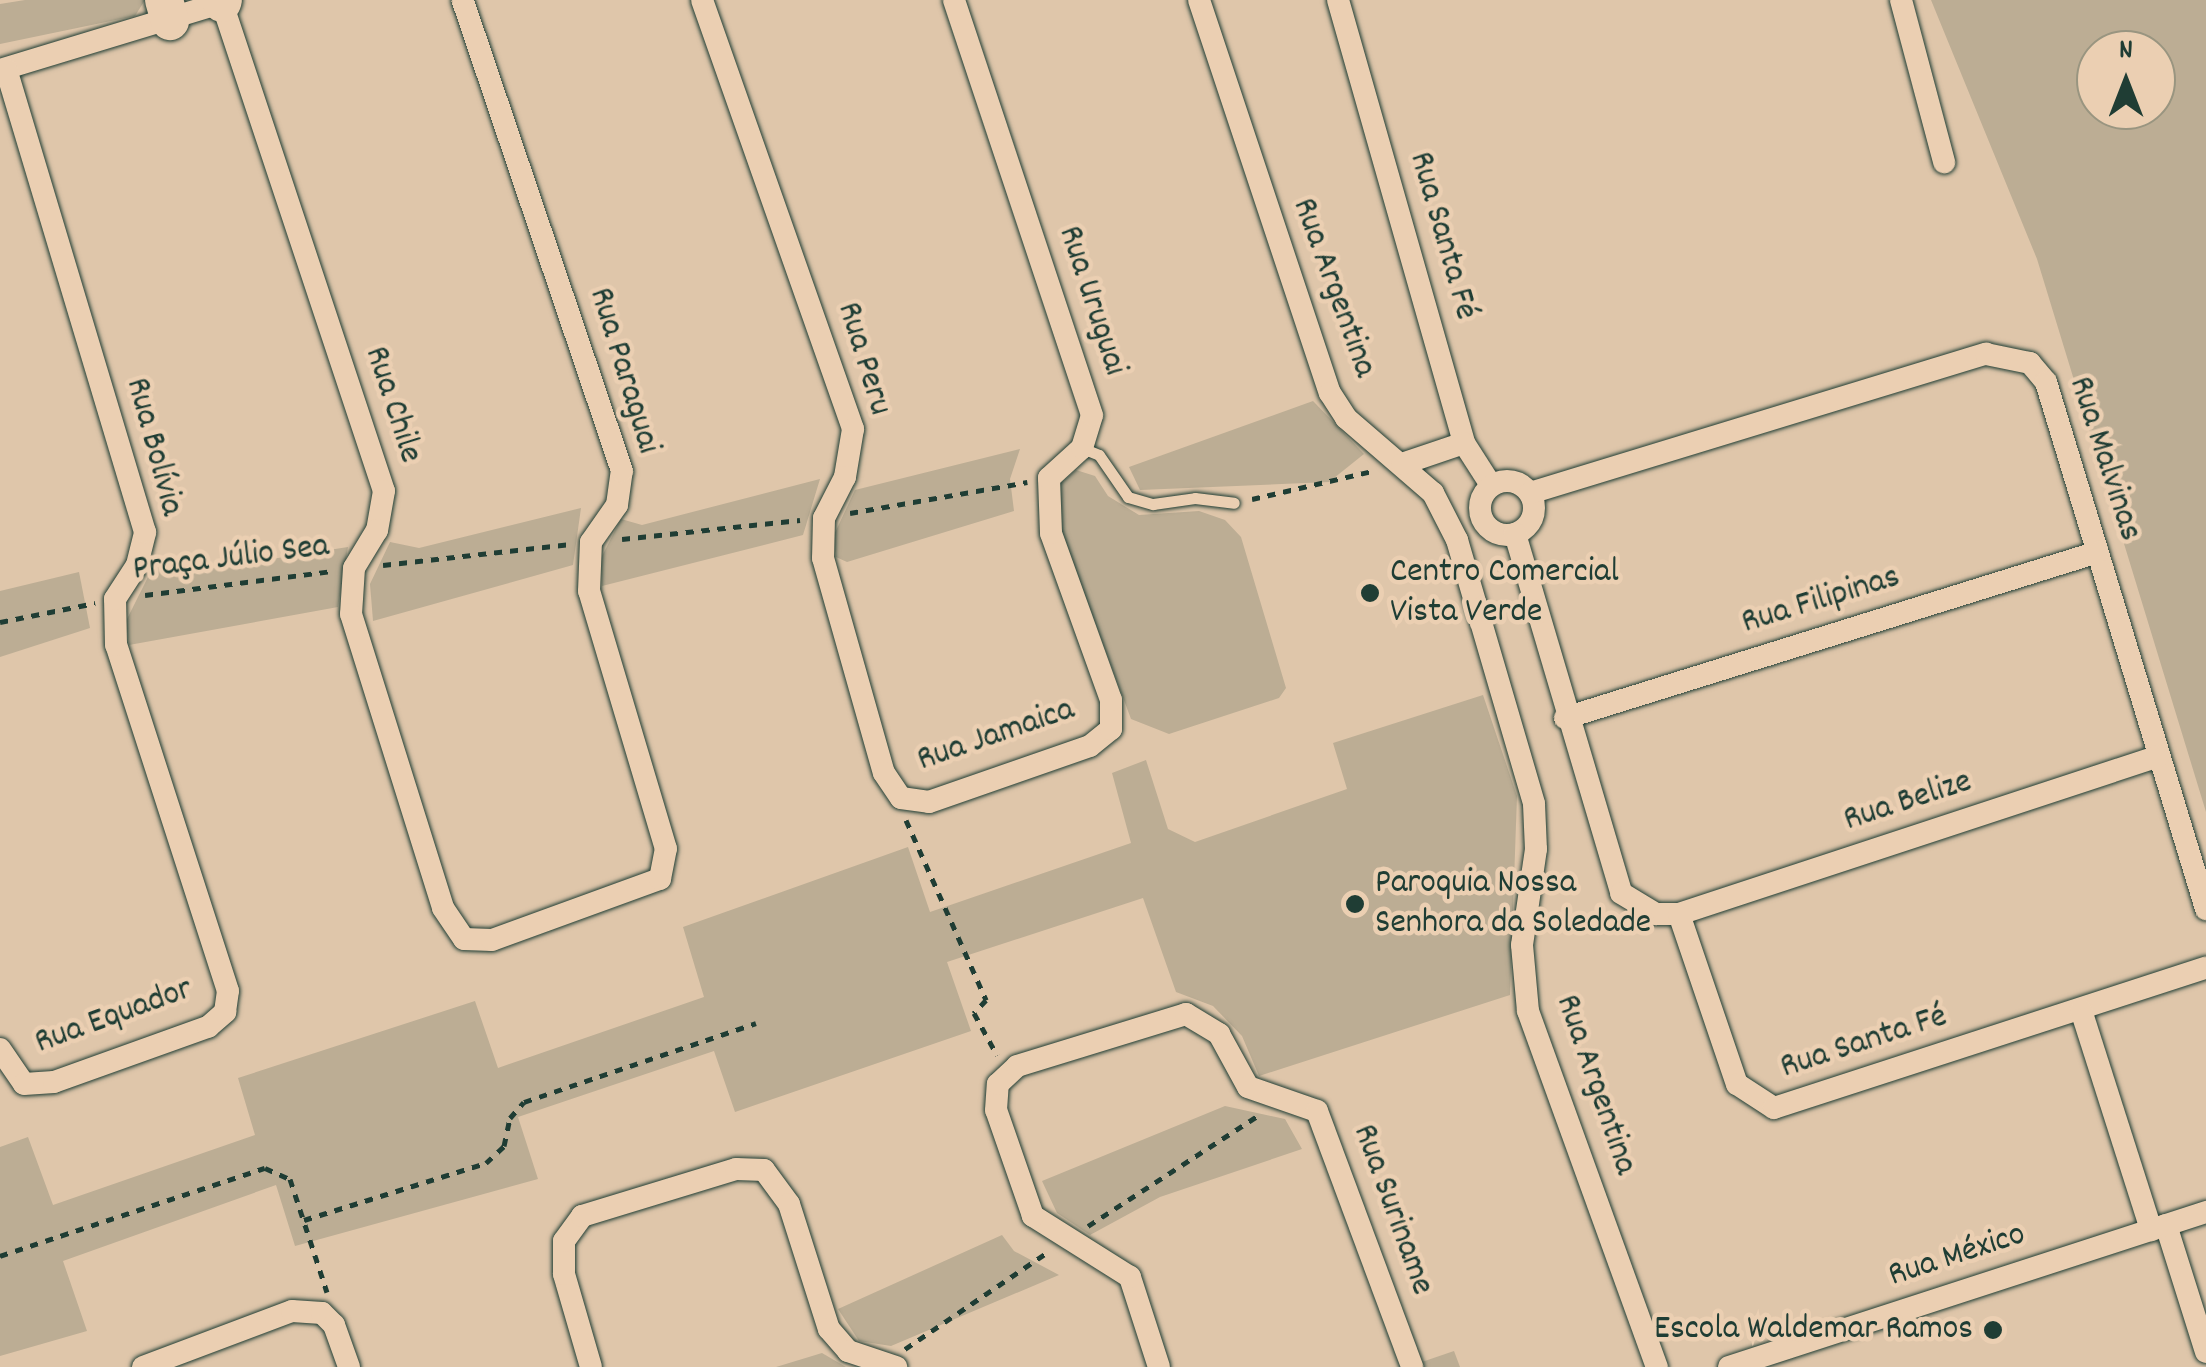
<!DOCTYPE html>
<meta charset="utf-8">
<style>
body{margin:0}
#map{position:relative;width:2206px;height:1367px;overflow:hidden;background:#dfc6aa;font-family:Dekko,sans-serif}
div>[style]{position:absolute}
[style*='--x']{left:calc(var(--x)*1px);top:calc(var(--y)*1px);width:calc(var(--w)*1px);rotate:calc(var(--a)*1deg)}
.green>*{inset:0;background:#bcad94}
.path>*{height:5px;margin-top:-2.5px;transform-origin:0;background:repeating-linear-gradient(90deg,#1f3d34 0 8px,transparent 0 16px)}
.roads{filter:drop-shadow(0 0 2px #1f3d34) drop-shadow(0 0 2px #1f3d34)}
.service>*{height:11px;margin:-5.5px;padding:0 5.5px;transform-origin:5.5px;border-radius:5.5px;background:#ebcfb2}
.minor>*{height:22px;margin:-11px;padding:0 11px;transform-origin:11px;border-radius:11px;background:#ebcfb2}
.minor>.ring{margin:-11px;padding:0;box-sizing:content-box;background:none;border:22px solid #ebcfb2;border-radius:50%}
.primary>*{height:38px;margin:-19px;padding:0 19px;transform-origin:19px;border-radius:19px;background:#ebcfb2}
.dots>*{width:28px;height:28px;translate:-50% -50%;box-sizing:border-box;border:5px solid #ebcfb2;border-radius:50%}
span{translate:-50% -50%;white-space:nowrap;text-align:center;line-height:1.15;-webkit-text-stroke:9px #ebcfb2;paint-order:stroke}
.street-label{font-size:35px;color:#1f3d34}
.poi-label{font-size:35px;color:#1f3d34}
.left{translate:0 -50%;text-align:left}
.right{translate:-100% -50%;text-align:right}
.north{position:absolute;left:2076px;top:30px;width:100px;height:100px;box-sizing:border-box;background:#ebcfb2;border:2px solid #999580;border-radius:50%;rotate:0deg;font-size:28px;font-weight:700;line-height:40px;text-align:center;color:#1f3d34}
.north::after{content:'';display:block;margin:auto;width:35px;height:45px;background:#1f3d34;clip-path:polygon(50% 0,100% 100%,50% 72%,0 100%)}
</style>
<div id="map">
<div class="green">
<i style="clip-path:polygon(25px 0,145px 0,135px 16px,0 44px,0 4px)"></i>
<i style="clip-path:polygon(evenodd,1931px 0,2206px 0,2206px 812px,2037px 259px,1931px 0,2096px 50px,2156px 50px,2156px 110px,2096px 110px,2096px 50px)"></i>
<i style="clip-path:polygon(1313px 401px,1364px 454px,1329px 482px,1140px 490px,1129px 467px)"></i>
<i style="clip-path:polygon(1020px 449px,1010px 479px,1014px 511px,847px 562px,836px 557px,833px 537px,855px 490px)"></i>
<i style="clip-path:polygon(1076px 470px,1095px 476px,1108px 496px,1139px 515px,1199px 511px,1225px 520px,1241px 537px,1286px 688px,1279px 698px,1169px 734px,1131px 719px,1057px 520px,1057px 487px)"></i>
<i style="clip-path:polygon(820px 479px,803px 535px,602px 586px,601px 558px,621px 519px,642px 525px)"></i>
<i style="clip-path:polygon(581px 508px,573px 565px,373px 621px,370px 584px,390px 542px,419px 548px)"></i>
<i style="clip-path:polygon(348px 547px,338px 607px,129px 645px,126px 621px,154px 565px,175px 574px)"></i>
<i style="clip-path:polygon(79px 572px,90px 628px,0 657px,0 591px)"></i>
<i style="clip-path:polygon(1483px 695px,1517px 796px,1510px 995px,1259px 1076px,1242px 1036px,1213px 1006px,1176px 992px,1143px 898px,947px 962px,971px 1031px,735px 1112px,714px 1051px,518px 1117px,538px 1179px,295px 1246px,276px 1185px,63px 1261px,87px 1331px,0 1356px,0 1147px,28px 1137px,53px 1205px,255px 1135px,238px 1078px,475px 1001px,498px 1068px,704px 997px,683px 927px,908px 847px,930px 912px,1131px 843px,1112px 773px,1146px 760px,1168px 829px,1195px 842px,1347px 789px,1333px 743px)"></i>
<i style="clip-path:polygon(1225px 1106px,1285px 1119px,1302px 1149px,1160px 1197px,1090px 1235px,1057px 1213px,1042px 1181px)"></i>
<i style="clip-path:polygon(1002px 1235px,1014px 1251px,1059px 1275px,891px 1346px,859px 1341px,838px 1309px)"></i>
<i style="clip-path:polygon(1454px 1351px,1460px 1367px,1417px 1367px,1416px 1364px)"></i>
<i style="clip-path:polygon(822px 1353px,846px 1367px,776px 1367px)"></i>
</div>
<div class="path">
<i style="--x:1252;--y:499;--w:123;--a:-13.1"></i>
<i style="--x:850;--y:513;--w:180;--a:-9.9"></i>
<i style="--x:622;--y:539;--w:179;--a:-6.1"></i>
<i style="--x:383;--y:565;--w:189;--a:-6.4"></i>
<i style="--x:145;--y:595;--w:190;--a:-7.3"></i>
<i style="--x:0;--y:622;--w:97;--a:-11.3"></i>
<i style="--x:906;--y:820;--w:197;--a:66"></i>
<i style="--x:986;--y:1000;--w:18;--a:133"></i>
<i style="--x:974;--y:1013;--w:48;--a:61.3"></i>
<i style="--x:304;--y:1220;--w:191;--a:-17.4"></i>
<i style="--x:486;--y:1163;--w:25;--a:-43"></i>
<i style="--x:504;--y:1146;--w:29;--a:-78"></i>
<i style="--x:510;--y:1118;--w:21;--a:-49"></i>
<i style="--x:524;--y:1102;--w:245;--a:-18.8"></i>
<i style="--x:1088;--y:1226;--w:204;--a:-33"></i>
<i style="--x:0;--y:1256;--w:279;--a:-18.4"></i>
<i style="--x:265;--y:1168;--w:27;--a:24"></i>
<i style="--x:290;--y:1179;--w:119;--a:71.9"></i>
<i style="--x:905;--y:1349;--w:174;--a:-34.2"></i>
</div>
<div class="roads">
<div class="service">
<i style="--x:1082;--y:448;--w:18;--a:22"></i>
<i style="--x:1099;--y:455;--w:51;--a:55.4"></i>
<i style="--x:1128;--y:497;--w:26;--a:16"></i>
<i style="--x:1153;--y:504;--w:42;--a:-8.1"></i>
<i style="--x:1195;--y:498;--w:39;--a:7"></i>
</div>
<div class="minor">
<i style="--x:702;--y:0;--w:455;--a:70.6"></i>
<i style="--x:853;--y:429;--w:49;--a:99.5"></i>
<i style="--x:845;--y:477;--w:46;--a:117.1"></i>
<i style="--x:824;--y:518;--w:40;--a:91.4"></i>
<i style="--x:823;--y:558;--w:223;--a:74.2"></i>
<i style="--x:884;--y:773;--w:30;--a:56"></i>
<i style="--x:901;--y:798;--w:28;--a:8"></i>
<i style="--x:929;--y:802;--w:170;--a:-19.2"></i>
<i style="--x:1090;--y:746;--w:27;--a:-39"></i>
<i style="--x:1111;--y:729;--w:29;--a:-90"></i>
<i style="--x:1111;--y:700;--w:177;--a:-109.8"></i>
<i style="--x:1051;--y:533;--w:55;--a:-92.1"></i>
<i style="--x:1049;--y:478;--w:45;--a:-42.3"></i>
<i style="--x:1082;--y:448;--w:34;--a:-73"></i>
<i style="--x:1092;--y:415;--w:437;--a:-108.4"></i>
<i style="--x:1199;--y:0;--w:414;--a:71.6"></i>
<i style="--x:1330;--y:393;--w:30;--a:57"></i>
<i style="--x:1346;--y:418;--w:115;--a:40.8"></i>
<i style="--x:1433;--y:493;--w:53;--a:62.9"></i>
<i style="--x:1457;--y:540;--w:275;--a:73.7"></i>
<i style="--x:1534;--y:804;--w:45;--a:87.5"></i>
<i style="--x:1536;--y:849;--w:97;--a:98.3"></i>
<i style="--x:1522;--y:945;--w:66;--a:84.8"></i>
<i style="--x:1528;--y:1011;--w:379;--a:70.1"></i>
<i style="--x:1338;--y:0;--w:461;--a:74.1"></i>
<i style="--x:1464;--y:443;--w:50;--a:57.3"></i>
<i style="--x:1901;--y:0;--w:168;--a:75.1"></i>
<i style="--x:222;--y:3;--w:514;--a:71.64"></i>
<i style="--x:384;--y:491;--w:40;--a:100"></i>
<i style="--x:377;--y:530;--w:44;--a:121.2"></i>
<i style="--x:354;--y:568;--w:46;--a:93.7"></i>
<i style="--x:351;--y:614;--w:308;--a:72.6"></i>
<i style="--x:443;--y:908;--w:37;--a:56"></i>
<i style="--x:464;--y:939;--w:28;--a:2"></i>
<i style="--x:492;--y:940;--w:179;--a:-20"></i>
<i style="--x:660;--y:879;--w:31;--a:-79"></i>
<i style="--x:666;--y:849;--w:269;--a:-106.6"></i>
<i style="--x:589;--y:591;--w:49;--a:-87.7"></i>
<i style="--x:591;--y:542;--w:45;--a:-54.9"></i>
<i style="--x:617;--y:505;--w:34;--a:-82"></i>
<i style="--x:622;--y:471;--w:497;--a:-108.7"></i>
<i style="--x:0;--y:70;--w:240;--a:-16.9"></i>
<i style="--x:1402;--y:464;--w:65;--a:-18.7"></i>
<i class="ring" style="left:1480px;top:481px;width:32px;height:32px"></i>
<i style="--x:1530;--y:493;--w:477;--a:-17"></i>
<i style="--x:1986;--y:354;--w:45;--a:11.6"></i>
<i style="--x:2030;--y:363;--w:25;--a:50"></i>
<i style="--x:2046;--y:382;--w:551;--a:73.11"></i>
<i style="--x:1515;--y:534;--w:374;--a:73.5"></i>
<i style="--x:1621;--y:893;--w:41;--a:31"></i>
<i style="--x:1656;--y:914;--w:23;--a:0"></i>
<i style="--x:1679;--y:914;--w:505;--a:-18.22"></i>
<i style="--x:1565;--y:718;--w:558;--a:-17.3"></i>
<i style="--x:1679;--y:914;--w:180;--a:71.2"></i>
<i style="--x:1737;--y:1084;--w:44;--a:33"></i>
<i style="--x:1774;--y:1108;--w:454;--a:-18"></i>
<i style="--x:2081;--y:1010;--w:231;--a:72.3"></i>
<i style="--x:0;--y:1049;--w:42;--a:55.6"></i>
<i style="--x:24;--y:1084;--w:30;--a:-4"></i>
<i style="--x:54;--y:1082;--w:164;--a:-19.7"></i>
<i style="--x:208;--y:1027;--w:23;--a:-41"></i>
<i style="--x:225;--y:1012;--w:21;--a:-82"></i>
<i style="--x:228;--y:991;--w:364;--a:-107.9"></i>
<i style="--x:116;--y:645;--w:46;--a:-91.2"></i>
<i style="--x:115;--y:599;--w:40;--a:-57.1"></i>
<i style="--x:137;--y:565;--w:34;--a:-76"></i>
<i style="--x:145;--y:532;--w:483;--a:-106.7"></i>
<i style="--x:2166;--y:1225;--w:133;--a:72.5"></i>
<i style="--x:143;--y:1367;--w:159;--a:-20.6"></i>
<i style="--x:292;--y:1311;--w:30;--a:4"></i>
<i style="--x:322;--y:1313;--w:17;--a:45"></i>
<i style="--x:334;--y:1325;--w:45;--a:70.3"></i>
<i style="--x:591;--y:1367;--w:97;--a:-106.2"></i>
<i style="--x:564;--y:1274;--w:33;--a:-90"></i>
<i style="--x:564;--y:1241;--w:31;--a:-54"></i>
<i style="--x:582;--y:1216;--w:161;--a:-17"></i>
<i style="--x:736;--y:1169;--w:28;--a:2"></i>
<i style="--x:764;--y:1170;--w:42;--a:53.7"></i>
<i style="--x:789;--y:1204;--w:131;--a:72.3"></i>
<i style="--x:829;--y:1329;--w:29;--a:49"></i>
<i style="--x:848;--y:1351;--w:51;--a:18.4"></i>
<i style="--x:1159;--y:1367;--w:95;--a:-107.9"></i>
<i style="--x:1130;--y:1277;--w:115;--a:-147.8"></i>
<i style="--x:1033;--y:1216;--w:112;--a:-109.2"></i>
<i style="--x:996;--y:1110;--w:26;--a:-86"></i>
<i style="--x:998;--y:1084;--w:26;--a:-43"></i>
<i style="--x:1017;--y:1066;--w:177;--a:-17.1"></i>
<i style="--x:1186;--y:1014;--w:39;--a:31"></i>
<i style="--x:1219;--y:1034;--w:60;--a:61.3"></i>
<i style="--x:1248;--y:1087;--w:73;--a:19.2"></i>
<i style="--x:1317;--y:1111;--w:273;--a:69.6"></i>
<i style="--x:1729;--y:1367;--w:502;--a:-18"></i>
</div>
<div class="primary">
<i style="--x:164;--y:0;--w:22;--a:74"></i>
<i style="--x:222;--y:3;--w:3;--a:-72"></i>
</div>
</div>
<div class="dots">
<i style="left:1370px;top:593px;background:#1f3d34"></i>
<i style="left:1355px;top:904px;background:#1f3d34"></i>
<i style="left:1993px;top:1330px;background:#1f3d34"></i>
</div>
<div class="street-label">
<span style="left:1442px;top:236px;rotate:74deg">Rua Santa Fé</span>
<span style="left:1333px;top:288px;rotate:70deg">Rua Argentina</span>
<span style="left:1091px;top:301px;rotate:72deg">Rua Uruguai</span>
<span style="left:863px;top:359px;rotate:73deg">Rua Peru</span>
<span style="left:623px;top:371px;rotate:73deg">Rua Paraguai</span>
<span style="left:392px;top:405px;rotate:72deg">Rua Chile</span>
<span style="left:153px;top:447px;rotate:75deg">Rua Bolívia</span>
<span style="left:2104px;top:459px;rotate:72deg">Rua Malvinas</span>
<span style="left:231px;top:559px;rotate:-7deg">Praça Júlio Sea</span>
<span style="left:1821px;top:601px;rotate:-17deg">Rua Filipinas</span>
<span style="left:996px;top:736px;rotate:-19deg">Rua Jamaica</span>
<span style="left:1908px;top:802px;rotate:-18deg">Rua Belize</span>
<span style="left:114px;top:1017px;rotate:-20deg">Rua Equador</span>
<span style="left:1864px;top:1043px;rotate:-18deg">Rua Santa Fé</span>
<span style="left:1595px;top:1085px;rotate:71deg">Rua Argentina</span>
<span style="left:1392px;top:1210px;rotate:70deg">Rua Suriname</span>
<span style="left:1957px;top:1256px;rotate:-18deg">Rua México</span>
</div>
<div class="poi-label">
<span class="left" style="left:1390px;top:593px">Centro Comercial<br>Vista Verde</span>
<span class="left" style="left:1375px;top:904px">Paroquia Nossa<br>Senhora da Soledade</span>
<span class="right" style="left:1973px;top:1330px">Escola Waldemar Ramos</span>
</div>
<div class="north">N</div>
</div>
